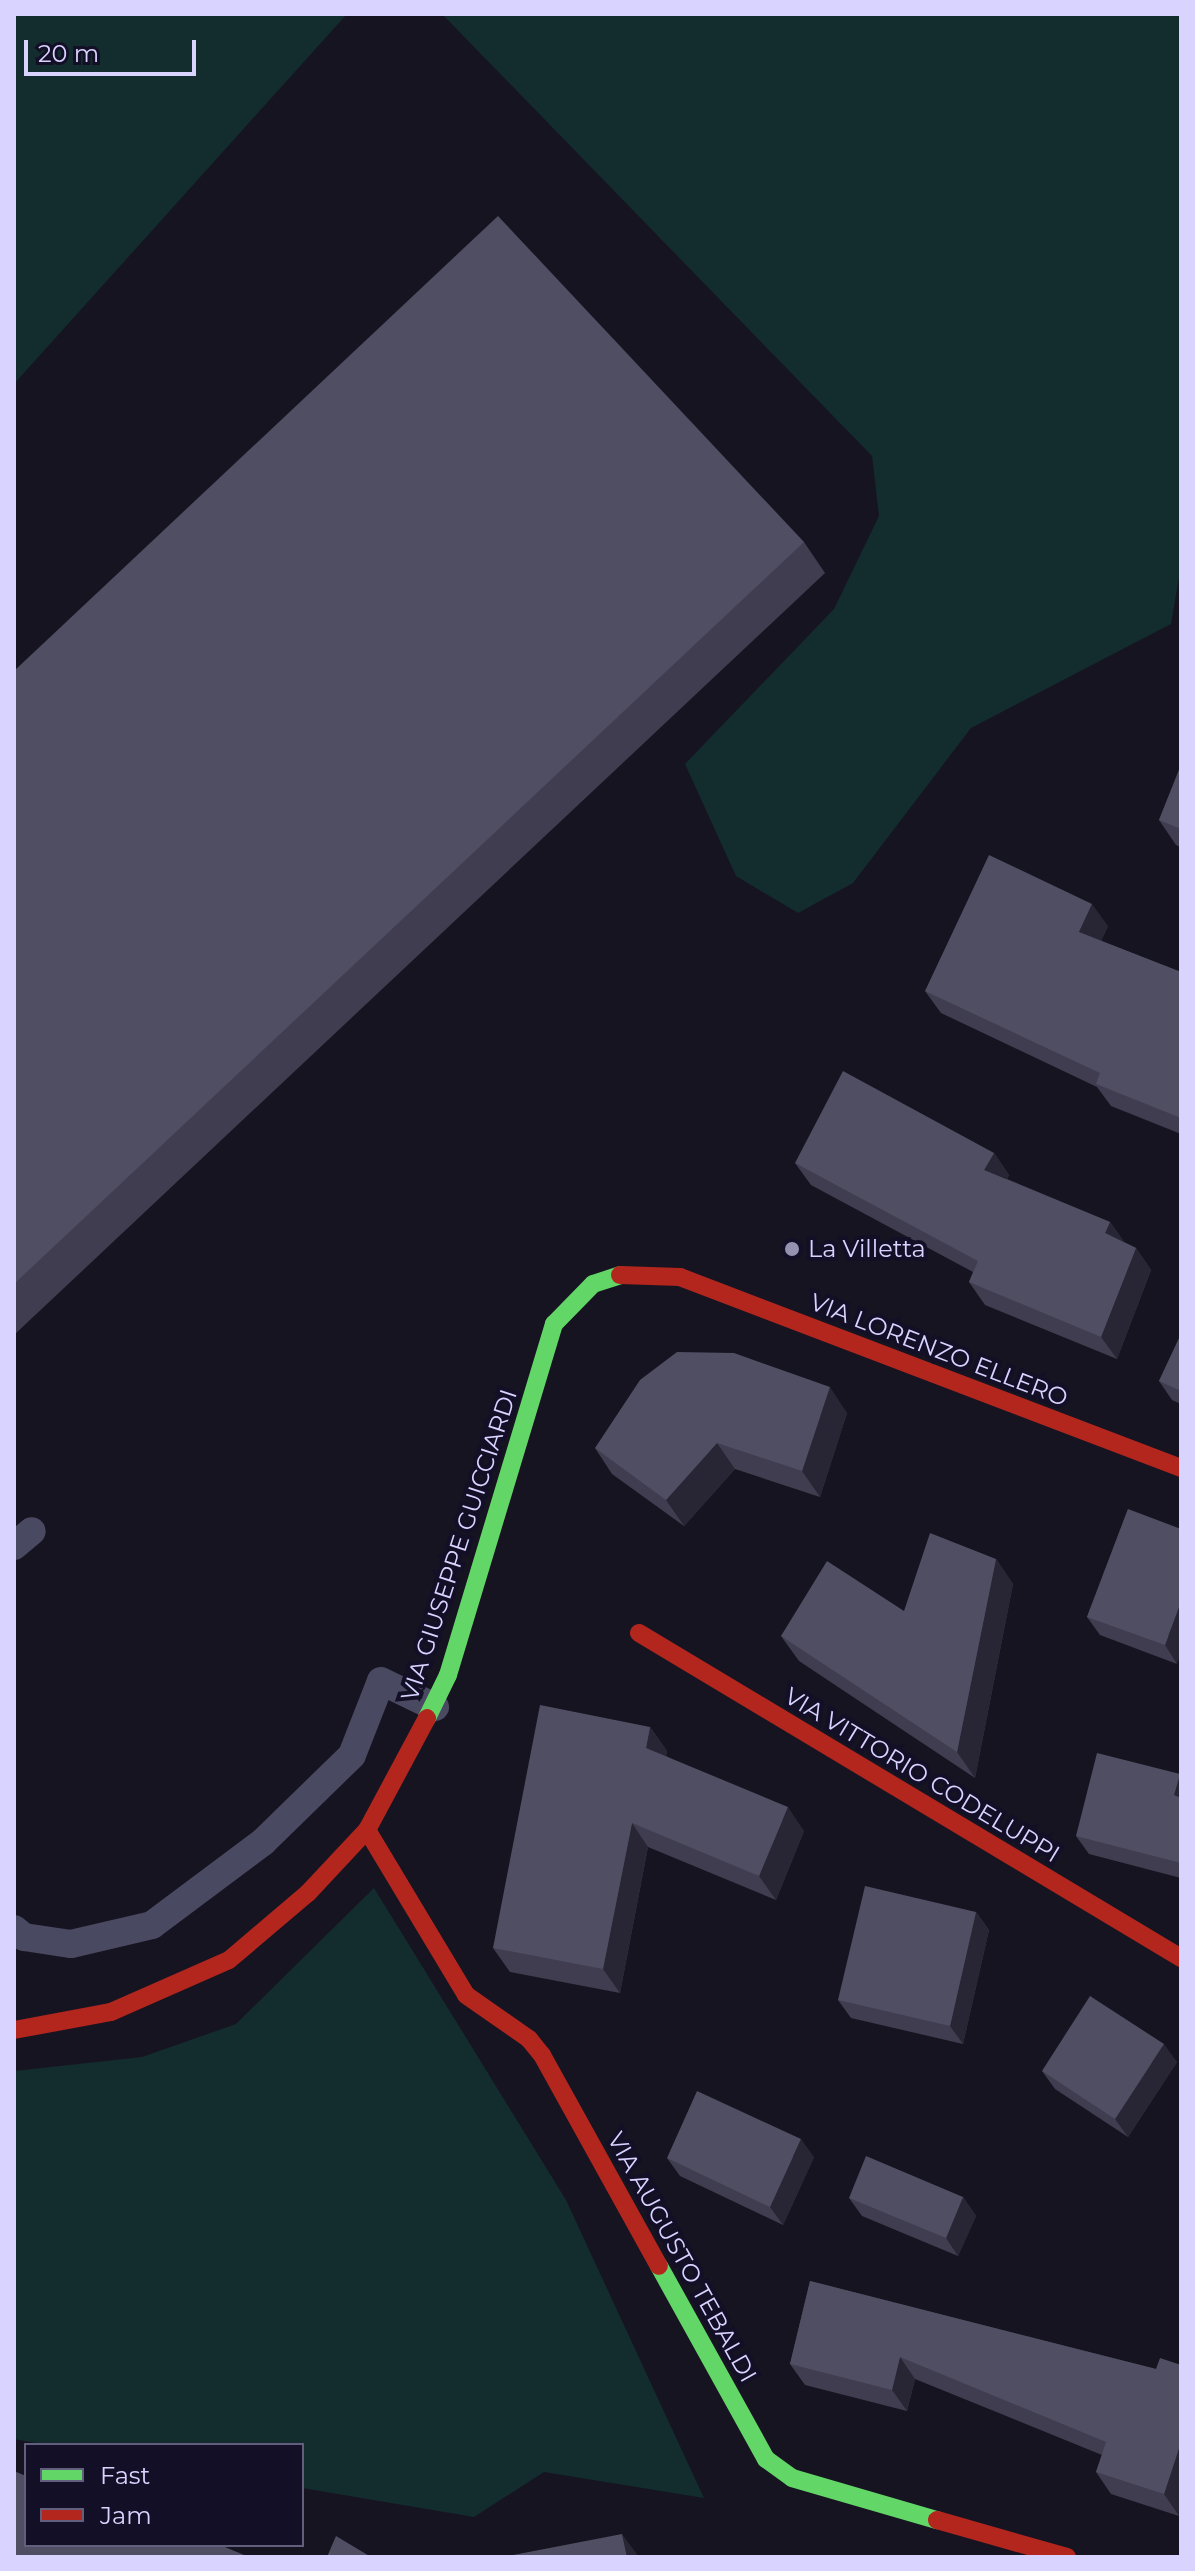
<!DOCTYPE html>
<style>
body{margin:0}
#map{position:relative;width:1195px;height:2571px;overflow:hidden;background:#161421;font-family:Montserrat,sans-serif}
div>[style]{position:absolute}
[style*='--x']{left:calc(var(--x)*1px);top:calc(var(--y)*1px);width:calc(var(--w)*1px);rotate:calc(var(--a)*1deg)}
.green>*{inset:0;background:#132c2d}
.lane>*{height:28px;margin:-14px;padding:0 14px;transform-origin:14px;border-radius:14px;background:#4a4962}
.fast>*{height:18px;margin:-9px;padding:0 9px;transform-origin:9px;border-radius:9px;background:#63d668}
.jam>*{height:18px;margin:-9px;padding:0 9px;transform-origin:9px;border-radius:9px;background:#b3261e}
.wall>*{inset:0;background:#403d50}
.shaded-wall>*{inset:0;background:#282635}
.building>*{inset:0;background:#504e63}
.dots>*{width:22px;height:22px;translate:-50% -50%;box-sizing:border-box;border:4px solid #130f26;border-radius:50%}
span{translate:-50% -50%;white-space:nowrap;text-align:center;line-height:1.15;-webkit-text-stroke:8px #130f26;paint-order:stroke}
.poi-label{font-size:24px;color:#d9d4ff}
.left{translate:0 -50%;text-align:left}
.street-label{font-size:24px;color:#d9d4ff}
.frame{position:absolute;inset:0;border:16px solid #d9d4ff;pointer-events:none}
.legend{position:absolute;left:24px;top:2443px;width:280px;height:104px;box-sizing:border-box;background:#130f26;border:2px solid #625e7d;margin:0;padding:10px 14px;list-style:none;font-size:24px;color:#d9d4ff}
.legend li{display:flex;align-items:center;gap:16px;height:40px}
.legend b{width:40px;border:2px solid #625e7d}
.scale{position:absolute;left:24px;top:40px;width:172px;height:36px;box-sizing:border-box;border:4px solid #d9d4ff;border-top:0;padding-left:10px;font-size:24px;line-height:28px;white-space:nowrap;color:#d9d4ff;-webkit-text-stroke:6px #130f26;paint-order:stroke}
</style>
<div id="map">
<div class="green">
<i style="clip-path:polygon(14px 14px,347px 14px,14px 384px)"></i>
<i style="clip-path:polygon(442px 14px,1181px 14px,1181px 566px,1171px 624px,971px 728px,853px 883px,798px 913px,736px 876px,685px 764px,834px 609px,879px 516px,872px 456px)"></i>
<i style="clip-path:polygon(374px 1888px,566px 2200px,704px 2498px,544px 2472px,474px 2517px,302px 2488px,302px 2445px,47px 2445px,14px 2439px,14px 2071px,142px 2057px,236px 2024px)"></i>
</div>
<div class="lane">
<i style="--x:14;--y:1546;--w:23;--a:-40"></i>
<i style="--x:14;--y:1929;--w:13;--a:39"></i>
<i style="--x:24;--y:1937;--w:48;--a:8.5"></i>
<i style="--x:71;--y:1944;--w:83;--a:-13.2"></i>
<i style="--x:152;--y:1925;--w:139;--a:-36.8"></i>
<i style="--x:263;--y:1842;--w:124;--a:-44.3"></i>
<i style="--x:352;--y:1755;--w:79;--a:-68.6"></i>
<i style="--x:381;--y:1681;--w:60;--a:25.7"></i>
</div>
<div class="fast">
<i style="--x:427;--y:1718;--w:48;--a:-64"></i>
<i style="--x:448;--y:1675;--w:367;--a:-73.2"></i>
<i style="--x:554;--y:1324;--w:56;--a:-45.7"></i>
<i style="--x:593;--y:1284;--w:28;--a:-18"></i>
<i style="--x:659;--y:2266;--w:221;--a:61"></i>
<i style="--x:766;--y:2459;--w:32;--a:36"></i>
<i style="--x:792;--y:2478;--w:151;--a:16.2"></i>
</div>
<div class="jam">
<i style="--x:620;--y:1275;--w:60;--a:1.9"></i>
<i style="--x:680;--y:1277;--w:536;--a:20.87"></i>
<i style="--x:639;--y:1633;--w:632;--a:30.95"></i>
<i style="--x:367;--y:1830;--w:192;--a:59"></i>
<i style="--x:466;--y:1995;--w:77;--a:34.9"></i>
<i style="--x:529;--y:2039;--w:21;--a:51"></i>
<i style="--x:542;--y:2055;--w:241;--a:61"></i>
<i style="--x:14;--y:2030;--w:99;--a:-10.5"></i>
<i style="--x:111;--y:2012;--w:129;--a:-23.8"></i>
<i style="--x:229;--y:1960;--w:104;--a:-40.3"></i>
<i style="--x:308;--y:1893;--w:86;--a:-46.9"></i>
<i style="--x:367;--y:1830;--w:127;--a:-61.8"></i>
<i style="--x:937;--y:2520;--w:135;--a:15.9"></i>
</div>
<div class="wall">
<i style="clip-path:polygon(804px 542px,825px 573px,14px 1335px,14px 671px)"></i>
<i style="clip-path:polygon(1181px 765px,1181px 847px,1176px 845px,1159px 820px)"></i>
<i style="clip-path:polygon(1108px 926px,1101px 941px,1181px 972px,1181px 1134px,1111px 1106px,1097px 1087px,941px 1013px,925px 991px)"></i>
<i style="clip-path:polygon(994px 1153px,1009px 1175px,1007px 1179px,1110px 1222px,1124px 1242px,1136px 1248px,1151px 1270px,1117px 1359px,985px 1305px,969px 1282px,973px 1272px,811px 1185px,795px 1163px)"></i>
<i style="clip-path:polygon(1181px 1334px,1181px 1404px,1172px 1400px,1159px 1381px)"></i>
<i style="clip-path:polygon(847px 1413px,820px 1497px,735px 1469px,684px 1526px,612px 1474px,595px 1448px)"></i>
<i style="clip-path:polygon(1128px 1509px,1177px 1664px,1100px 1635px,1087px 1617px)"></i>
<i style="clip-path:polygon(996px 1559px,1013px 1584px,975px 1778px,799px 1661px,781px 1636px,904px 1611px)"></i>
<i style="clip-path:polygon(650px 1727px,667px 1751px,666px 1756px,804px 1831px,776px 1900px,648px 1847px,620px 1993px,510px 1972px,493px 1948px)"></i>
<i style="clip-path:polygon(1180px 1774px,1181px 1775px,1181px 1878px,1089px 1854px,1076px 1836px)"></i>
<i style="clip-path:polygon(976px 1912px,989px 1930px,963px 2044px,851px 2018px,838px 2000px)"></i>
<i style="clip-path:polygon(1177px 2062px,1128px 2137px,1055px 2089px,1042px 2071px)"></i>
<i style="clip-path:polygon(814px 2157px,783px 2225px,680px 2176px,667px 2158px)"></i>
<i style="clip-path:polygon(963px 2197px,976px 2216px,958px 2256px,862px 2216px,849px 2198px)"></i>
<i style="clip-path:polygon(810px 2281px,1156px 2369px,1181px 2365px,1181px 2511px,1179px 2516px,1111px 2494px,1096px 2472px,1102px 2455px,915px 2379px,907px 2411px,805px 2385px,790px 2364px)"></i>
</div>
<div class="shaded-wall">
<i style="clip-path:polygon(1092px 904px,1108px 926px,1095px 954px,1079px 932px)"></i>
<i style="clip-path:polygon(994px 1153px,1009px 1175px,1000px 1192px,984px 1170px)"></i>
<i style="clip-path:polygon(1110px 1222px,1126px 1244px,1105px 1233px)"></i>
<i style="clip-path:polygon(1136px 1248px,1151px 1270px,1117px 1359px,1101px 1337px)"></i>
<i style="clip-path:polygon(830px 1387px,847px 1413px,820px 1497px,802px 1471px)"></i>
<i style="clip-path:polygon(717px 1443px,735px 1469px,684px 1526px,666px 1500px)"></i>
<i style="clip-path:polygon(996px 1559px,1013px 1584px,975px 1778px,957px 1752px)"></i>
<i style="clip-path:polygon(1181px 1602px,1181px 1654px,1177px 1664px,1165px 1645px)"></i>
<i style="clip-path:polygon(650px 1727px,667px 1751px,663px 1772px,646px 1748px)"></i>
<i style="clip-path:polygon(1180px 1774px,1181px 1775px,1181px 1805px,1174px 1795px)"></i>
<i style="clip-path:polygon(788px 1807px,804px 1831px,776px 1900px,759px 1876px)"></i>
<i style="clip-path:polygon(632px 1823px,648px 1847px,620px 1993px,603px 1969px)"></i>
<i style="clip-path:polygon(976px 1912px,989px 1930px,963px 2044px,950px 2026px)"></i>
<i style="clip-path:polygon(1164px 2044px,1177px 2062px,1128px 2137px,1115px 2119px)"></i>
<i style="clip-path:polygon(801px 2139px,814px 2157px,783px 2225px,770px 2207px)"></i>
<i style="clip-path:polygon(963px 2197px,976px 2216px,958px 2256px,946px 2238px)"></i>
<i style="clip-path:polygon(900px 2357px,915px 2379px,907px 2411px,892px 2390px)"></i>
<i style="clip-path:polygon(1181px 2442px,1181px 2511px,1179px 2516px,1164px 2494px)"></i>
<i style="clip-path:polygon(622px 2534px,639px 2557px,627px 2557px)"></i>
</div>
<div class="building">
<i style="clip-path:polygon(498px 216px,804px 542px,14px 1284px,14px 671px)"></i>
<i style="clip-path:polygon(1181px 765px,1181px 829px,1159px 820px)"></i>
<i style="clip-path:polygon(989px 855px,1092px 904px,1079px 932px,1181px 972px,1181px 1118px,1096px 1084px,1100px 1073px,925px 991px)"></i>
<i style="clip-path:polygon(843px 1071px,994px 1153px,984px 1170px,1110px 1222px,1105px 1233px,1136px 1248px,1101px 1337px,969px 1282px,978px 1261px,795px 1163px)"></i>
<i style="clip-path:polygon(1181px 1334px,1181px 1391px,1159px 1381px)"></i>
<i style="clip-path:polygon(677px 1352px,734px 1353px,830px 1387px,802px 1471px,717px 1443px,666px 1500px,595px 1448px,640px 1380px)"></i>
<i style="clip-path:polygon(1128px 1509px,1181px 1529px,1181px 1602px,1165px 1645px,1087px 1617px)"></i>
<i style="clip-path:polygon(930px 1533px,996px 1559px,957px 1752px,781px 1636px,827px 1561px,904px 1611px)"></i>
<i style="clip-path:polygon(540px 1705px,650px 1727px,646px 1748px,788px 1807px,759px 1876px,632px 1823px,603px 1969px,493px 1948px)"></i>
<i style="clip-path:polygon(1097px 1753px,1180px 1774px,1174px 1795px,1181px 1798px,1181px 1863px,1076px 1836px)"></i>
<i style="clip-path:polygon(865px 1886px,976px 1912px,950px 2026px,838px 2000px)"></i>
<i style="clip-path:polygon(1090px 1996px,1164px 2044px,1115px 2119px,1042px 2071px)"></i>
<i style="clip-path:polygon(697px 2091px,801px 2139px,770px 2207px,667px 2158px)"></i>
<i style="clip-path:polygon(866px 2156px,963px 2197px,946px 2238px,849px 2198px)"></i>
<i style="clip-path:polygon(810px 2281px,1156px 2369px,1160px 2358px,1181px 2365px,1181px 2442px,1164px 2494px,1096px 2472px,1106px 2442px,900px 2357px,892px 2390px,790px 2364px)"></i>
<i style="clip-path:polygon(14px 2471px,26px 2476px,26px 2545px,220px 2545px,249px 2557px,14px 2557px)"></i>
<i style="clip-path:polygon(622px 2534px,627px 2557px,503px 2557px)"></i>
<i style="clip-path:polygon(336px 2536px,371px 2557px,327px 2557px)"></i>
</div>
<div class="dots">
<i style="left:792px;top:1249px;background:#9591b1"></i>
</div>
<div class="poi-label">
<span class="left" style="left:808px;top:1249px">La Villetta</span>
</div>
<div class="street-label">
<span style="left:939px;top:1350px;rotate:21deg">VIA LORENZO ELLERO</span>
<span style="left:459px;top:1545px;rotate:-72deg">VIA GIUSEPPE GUICCIARDI</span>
<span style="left:922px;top:1775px;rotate:31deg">VIA VITTORIO CODELUPPI</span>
<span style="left:682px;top:2257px;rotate:61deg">VIA AUGUSTO TEBALDI</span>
</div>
<div class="frame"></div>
<ul class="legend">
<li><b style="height:10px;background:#63d668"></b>Fast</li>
<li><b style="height:10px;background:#b3261e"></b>Jam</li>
</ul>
<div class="scale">20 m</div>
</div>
